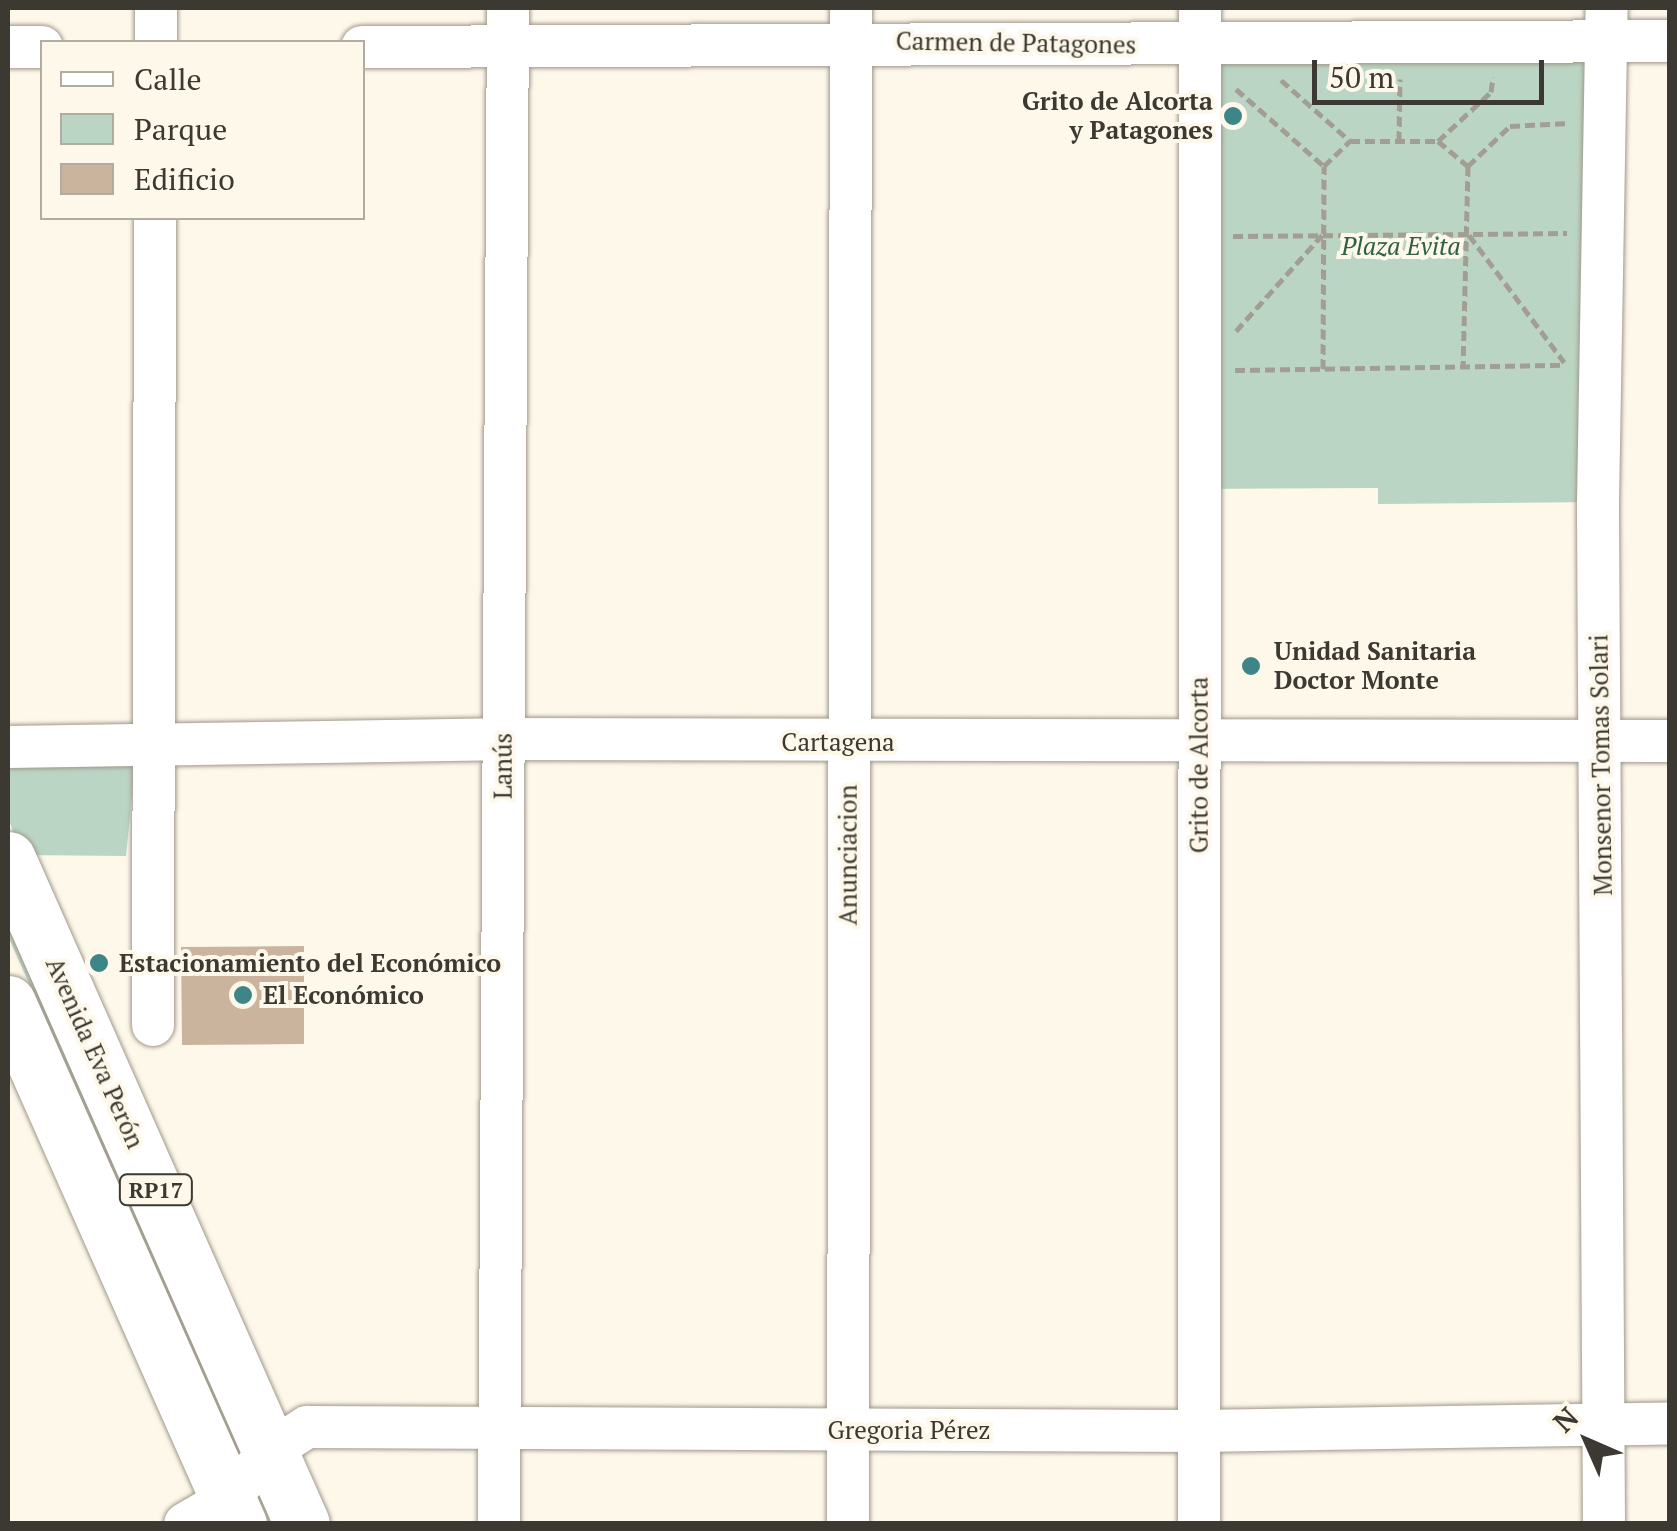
<!DOCTYPE html>
<meta charset="utf-8">
<style>
body{margin:0}
#map{position:relative;width:1677px;height:1531px;overflow:hidden;background:#fef8eb;font-family:"PT Serif",serif}
div>[style]{position:absolute}
[style*='--x']{left:calc(var(--x)*1px);top:calc(var(--y)*1px);width:calc(var(--w)*1px);rotate:calc(var(--a)*1deg)}
.green>*{inset:0;background:#bbd5c4}
.building>*{inset:0;background:#cbb49d}
.path>*{height:5px;margin-top:-2.5px;transform-origin:0;background:repeating-linear-gradient(90deg,#a29e94 0 10px,transparent 0 15px)}
.roads{filter:drop-shadow(0 0 2px #a0998a) drop-shadow(0 0 2px #a0998a)}
.minor>*{height:42px;margin:-21px;padding:0 21px;transform-origin:21px;border-radius:21px;background:#fff}
.major>*{height:55px;margin:-27.5px;padding:0 27.5px;transform-origin:27.5px;border-radius:27.5px;background:#fff}
.dots>*{width:28px;height:28px;translate:-50% -50%;box-sizing:border-box;border:5px solid #fef8eb;border-radius:50%}
span{translate:-50% -50%;white-space:nowrap;text-align:center;line-height:1.15;-webkit-text-stroke:8px #fef8eb;paint-order:stroke}
.shield-label span{padding:2px 8px;background:#fef8eb;border:2px solid;border-radius:8px;-webkit-text-stroke-width:0}
.shield-label{font-size:22px;color:#3b3932;font-weight:700}
.street-label{font-size:25px;color:#3b3932}
.poi-label{font-size:25px;color:#3b3932;font-weight:700}
.right{translate:-100% -50%;text-align:right}
.left{translate:0 -50%;text-align:left}
.park-label{font-size:25px;color:#306146;font-style:italic}
.frame{position:absolute;inset:0;border:10px solid #3b3932;pointer-events:none}
.legend{position:absolute;left:40px;top:40px;width:325px;height:180px;box-sizing:border-box;background:#fef8eb;border:2px solid #b0aca1;margin:0;padding:12px 18px;list-style:none;font-size:30px;color:#3b3932}
.legend li{display:flex;align-items:center;gap:20px;height:50px}
.legend b{width:50px;border:2px solid #b0aca1}
.north{position:absolute;left:1537px;top:1391px;width:100px;height:100px;-webkit-text-stroke:8px #fef8eb;paint-order:stroke;rotate:315deg;font-size:28px;font-weight:700;line-height:40px;text-align:center;color:#3b3932}
.north::after{content:'';display:block;margin:auto;width:35px;height:45px;background:#3b3932;clip-path:polygon(50% 0,100% 100%,50% 72%,0 100%)}
.scale{position:absolute;left:1312px;top:60px;width:232px;height:45px;box-sizing:border-box;border:5px solid #3b3932;border-top:0;padding-left:12px;font-size:30px;line-height:35px;white-space:nowrap;color:#3b3932;-webkit-text-stroke:8px #fef8eb;paint-order:stroke}
</style>
<div id="map">
<div class="green">
<i style="clip-path:polygon(1606px 42px,1598px 502px,1378px 504px,1378px 488px,1202px 489px,1200px 45px)"></i>
<i style="clip-path:polygon(135px 765px,126px 856px,21px 855px,8px 817px,8px 767px)"></i>
<i style="clip-path:polygon(8px 919px,242px 1445px,236px 1450px,8px 936px)"></i>
</div>
<div class="building">
<i style="clip-path:polygon(304px 946px,304px 1044px,182px 1045px,181px 947px)"></i>
</div>
<div class="path">
<i style="--x:1281;--y:80;--w:92;--a:41.5"></i>
<i style="--x:1236;--y:89;--w:117;--a:41.2"></i>
<i style="--x:1399;--y:141;--w:62;--a:-89.1"></i>
<i style="--x:1438;--y:141;--w:72;--a:-42.8"></i>
<i style="--x:1491;--y:92;--w:15;--a:-82"></i>
<i style="--x:1468;--y:166;--w:58;--a:-43.6"></i>
<i style="--x:1510;--y:126;--w:59;--a:-2.9"></i>
<i style="--x:1469;--y:235;--w:159;--a:53.2"></i>
<i style="--x:1233;--y:236;--w:334;--a:-0.5"></i>
<i style="--x:1236;--y:331;--w:129;--a:-48.1"></i>
<i style="--x:1323;--y:369;--w:203;--a:-89.7"></i>
<i style="--x:1324;--y:166;--w:36;--a:-44"></i>
<i style="--x:1350;--y:141;--w:88;--a:0"></i>
<i style="--x:1438;--y:141;--w:39;--a:40"></i>
<i style="--x:1468;--y:166;--w:201;--a:91.4"></i>
<i style="--x:1235;--y:370;--w:329;--a:-0.9"></i>
</div>
<div class="roads">
<div class="minor">
<i style="--x:156;--y:42;--w:34;--a:-90"></i>
<i style="--x:8;--y:47;--w:34;--a:0"></i>
<i style="--x:362;--y:47;--w:1308;--a:-0.26"></i>
<i style="--x:8;--y:747;--w:495;--a:-0.9"></i>
<i style="--x:503;--y:739;--w:1167;--a:0.1"></i>
<i style="--x:153;--y:1025;--w:807;--a:-89.86"></i>
<i style="--x:185;--y:1524;--w:50;--a:-30.2"></i>
<i style="--x:228;--y:1499;--w:65;--a:-48.7"></i>
<i style="--x:271;--y:1450;--w:43;--a:-32.6"></i>
<i style="--x:307;--y:1427;--w:892;--a:0.26"></i>
<i style="--x:1199;--y:1431;--w:471;--a:-0.9"></i>
<i style="--x:499;--y:1524;--w:1516;--a:-89.66"></i>
<i style="--x:848;--y:1524;--w:1516;--a:-89.89"></i>
<i style="--x:1199;--y:1524;--w:1516;--a:-89.96"></i>
<i style="--x:1604;--y:1524;--w:1022;--a:-90.34"></i>
<i style="--x:1598;--y:502;--w:494;--a:-89"></i>
</div>
<div class="major">
<i style="--x:8;--y:859;--w:727;--a:66.15"></i>
<i style="--x:8;--y:1003;--w:570;--a:66.09"></i>
</div>
</div>
<div class="dots">
<i style="left:1233px;top:116px;background:#3d8587"></i>
<i style="left:1251px;top:666px;background:#3d8587"></i>
<i style="left:99px;top:963px;background:#3d8587"></i>
<i style="left:243px;top:995px;background:#3d8587"></i>
</div>
<div class="shield-label">
<span style="left:156px;top:1190px">RP17</span>
</div>
<div class="street-label">
<span style="left:1016px;top:43px;rotate:1deg">Carmen de Patagones</span>
<span style="left:838px;top:742px">Cartagena</span>
<span style="left:1199px;top:765px;rotate:-90deg">Grito de Alcorta</span>
<span style="left:1601px;top:765px;rotate:-91deg">Monsenor Tomas Solari</span>
<span style="left:503px;top:766px;rotate:-90deg">Lanús</span>
<span style="left:848px;top:855px;rotate:-90deg">Anunciacion</span>
<span style="left:95px;top:1053px;rotate:66deg">Avenida Eva Perón</span>
<span style="left:909px;top:1430px">Gregoria Pérez</span>
</div>
<div class="poi-label">
<span class="right" style="left:1213px;top:116px">Grito de Alcorta<br>y Patagones</span>
<span class="left" style="left:1274px;top:666px">Unidad Sanitaria<br>Doctor Monte</span>
<span class="left" style="left:119px;top:963px">Estacionamiento del Económico</span>
<span class="left" style="left:263px;top:995px">El Económico</span>
</div>
<div class="park-label">
<span style="left:1401px;top:246px">Plaza Evita</span>
</div>
<div class="frame"></div>
<ul class="legend">
<li><b style="height:12px;background:#fff"></b>Calle</li>
<li><b style="height:28px;background:#bbd5c4"></b>Parque</li>
<li><b style="height:28px;background:#cbb49d"></b>Edificio</li>
</ul>
<div class="north">N</div>
<div class="scale">50 m</div>
</div>
